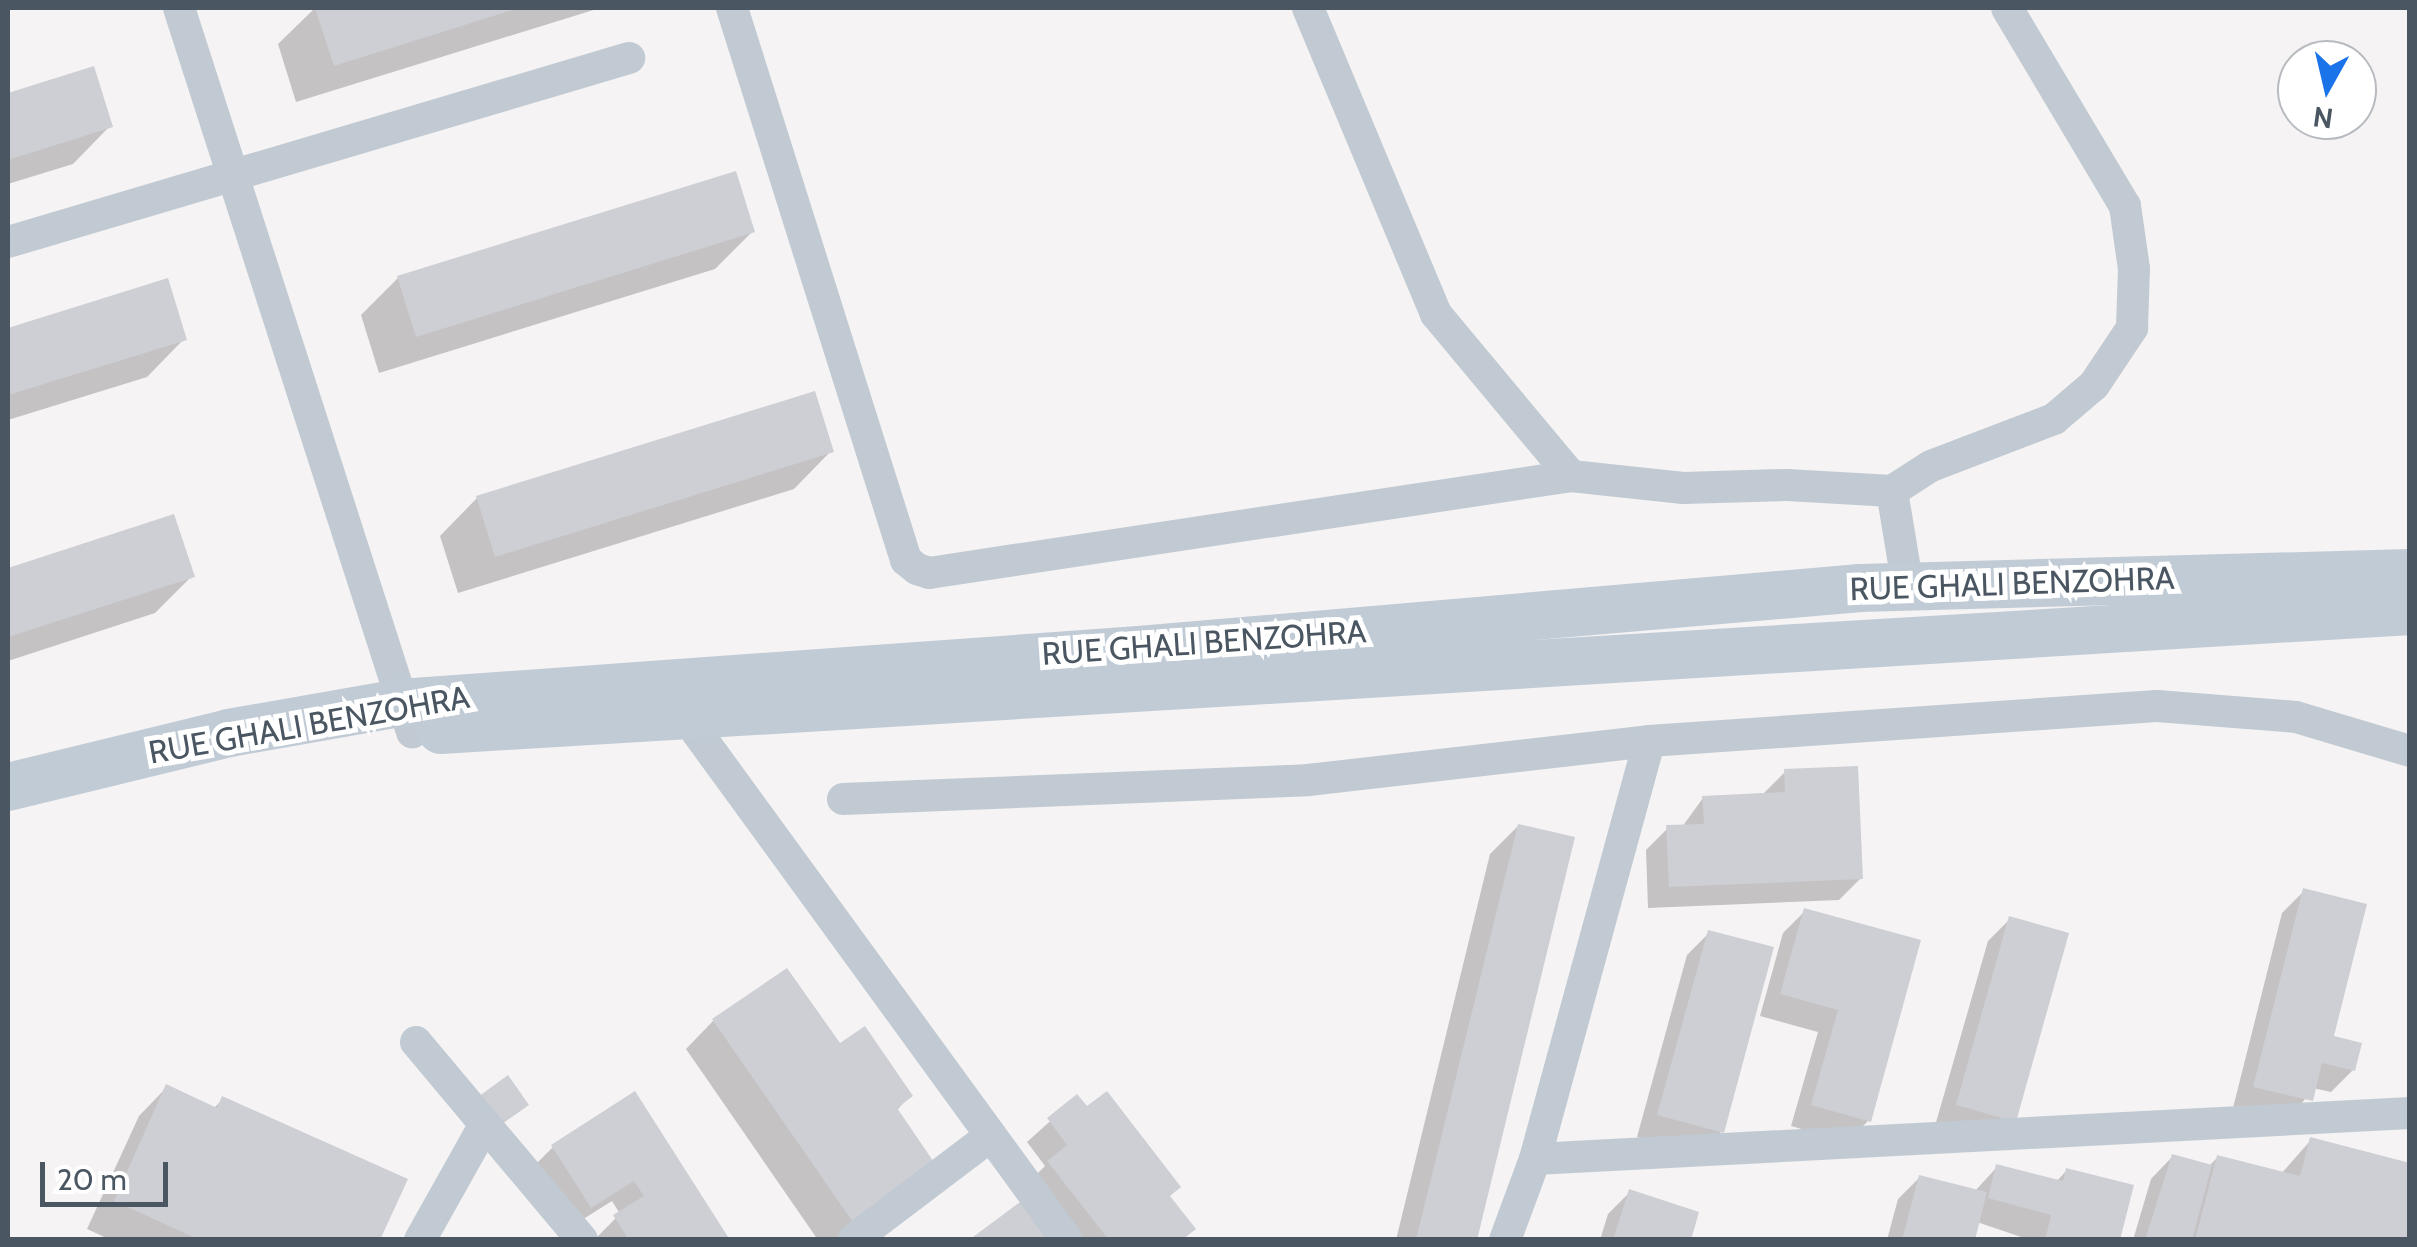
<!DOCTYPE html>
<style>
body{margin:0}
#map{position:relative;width:2417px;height:1247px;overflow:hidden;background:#f5f3f3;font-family:Cabin,sans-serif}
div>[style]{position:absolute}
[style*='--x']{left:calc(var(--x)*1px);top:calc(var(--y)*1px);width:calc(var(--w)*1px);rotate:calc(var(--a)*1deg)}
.shadow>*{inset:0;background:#0003}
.building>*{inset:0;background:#cdcfd5}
.street>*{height:32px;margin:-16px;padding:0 16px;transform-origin:16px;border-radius:16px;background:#c1cad2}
.secondary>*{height:48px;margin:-24px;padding:0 24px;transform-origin:24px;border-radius:24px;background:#c1cbd6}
span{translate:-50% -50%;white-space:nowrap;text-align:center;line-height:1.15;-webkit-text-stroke:10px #fff;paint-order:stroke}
.street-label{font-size:32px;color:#4a5661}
.frame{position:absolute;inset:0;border:10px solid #4a5661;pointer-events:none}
.north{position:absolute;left:2277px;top:40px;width:100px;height:100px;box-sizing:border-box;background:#fff;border:2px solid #b7bbc0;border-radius:50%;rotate:188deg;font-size:28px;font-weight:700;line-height:40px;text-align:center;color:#4a5661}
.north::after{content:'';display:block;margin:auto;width:35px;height:45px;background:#1a73e8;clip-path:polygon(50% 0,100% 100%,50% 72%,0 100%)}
.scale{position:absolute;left:40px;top:1162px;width:128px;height:45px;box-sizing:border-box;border:5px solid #4a5661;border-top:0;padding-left:12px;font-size:30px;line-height:35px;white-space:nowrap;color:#4a5661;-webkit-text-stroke:8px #fff;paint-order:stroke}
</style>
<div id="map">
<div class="shadow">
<i style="clip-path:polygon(315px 8px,600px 8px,296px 102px,278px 44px)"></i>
<i style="clip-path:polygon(92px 69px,110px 126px,73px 164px,8px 184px,8px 96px)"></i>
<i style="clip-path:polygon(752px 232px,715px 269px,379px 373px,361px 315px,398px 278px)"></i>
<i style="clip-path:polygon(166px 281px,184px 339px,147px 377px,8px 420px,8px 331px)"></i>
<i style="clip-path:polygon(831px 451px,794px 489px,458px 593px,440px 536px,477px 498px)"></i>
<i style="clip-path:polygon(173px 517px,192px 576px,155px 613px,8px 661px,8px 570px)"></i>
<i style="clip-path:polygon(1785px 772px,1861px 878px,1839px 900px,1648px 908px,1646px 850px,1668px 828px,1682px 827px,1703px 798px,1762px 795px)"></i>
<i style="clip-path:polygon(1518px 826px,1474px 1240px,1396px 1240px,1490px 854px)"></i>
<i style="clip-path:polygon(2304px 891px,2331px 1038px,2353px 1070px,2331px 1092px,2313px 1088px,2288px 1122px,2233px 1108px,2282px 913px)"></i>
<i style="clip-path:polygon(1805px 911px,1918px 942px,1869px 1120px,1847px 1142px,1791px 1126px,1818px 1032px,1760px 1016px,1783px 933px)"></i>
<i style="clip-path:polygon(2010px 919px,2014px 1120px,1935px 1126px,1988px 941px)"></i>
<i style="clip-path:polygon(1709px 933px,1721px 1132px,1700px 1154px,1637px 1137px,1687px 955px)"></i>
<i style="clip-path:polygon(713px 1021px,839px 1046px,910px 1096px,896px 1111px,849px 1240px,818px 1240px,686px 1049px)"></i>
<i style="clip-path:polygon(167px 1087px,213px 1109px,223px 1099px,376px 1240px,111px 1240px,87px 1229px,139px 1116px)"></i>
<i style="clip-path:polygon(635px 1095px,727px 1240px,594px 1240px,620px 1214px,612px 1201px,569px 1228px,531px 1169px,553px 1147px)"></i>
<i style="clip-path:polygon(1077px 1097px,1168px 1197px,1182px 1240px,1070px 1240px,1027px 1184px,1045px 1166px,1027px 1142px)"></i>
<i style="clip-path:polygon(2311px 1140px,2408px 1240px,2133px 1240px,2151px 1179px,2172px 1157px,2209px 1166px,2217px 1158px,2281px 1174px)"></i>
<i style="clip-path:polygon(1997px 1167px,2056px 1182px,2067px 1170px,2118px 1240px,2030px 1240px,1977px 1222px,1972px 1240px,1887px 1240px,1898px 1199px,1920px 1177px,1975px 1191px)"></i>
<i style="clip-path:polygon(1630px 1192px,1688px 1240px,1600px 1240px,1608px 1214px)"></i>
</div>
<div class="building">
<i style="clip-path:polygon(315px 8px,519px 8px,334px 66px)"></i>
<i style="clip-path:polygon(94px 66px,113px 127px,8px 160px,8px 93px)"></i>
<i style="clip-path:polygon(736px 171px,755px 232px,416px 337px,397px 276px)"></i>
<i style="clip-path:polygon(168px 278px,187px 340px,8px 395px,8px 328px)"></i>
<i style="clip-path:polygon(815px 391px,834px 452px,495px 557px,476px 496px)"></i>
<i style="clip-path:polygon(174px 514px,195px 577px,8px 637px,8px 568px)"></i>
<i style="clip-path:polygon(1858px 766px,1863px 879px,1669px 887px,1666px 825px,1704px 824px,1702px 796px,1785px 792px,1784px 769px)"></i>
<i style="clip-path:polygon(1518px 824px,1575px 837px,1477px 1240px,1416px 1240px)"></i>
<i style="clip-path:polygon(2303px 888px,2367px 904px,2334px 1036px,2362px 1043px,2355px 1071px,2322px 1063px,2313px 1101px,2253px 1087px)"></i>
<i style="clip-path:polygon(1804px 908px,1921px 940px,1871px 1122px,1811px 1105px,1838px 1010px,1780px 994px)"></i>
<i style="clip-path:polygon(2009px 916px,2069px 933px,2016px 1122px,1956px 1105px)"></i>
<i style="clip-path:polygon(1708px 930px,1774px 947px,1724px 1133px,1657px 1115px)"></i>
<i style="clip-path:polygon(787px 968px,840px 1043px,865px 1026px,913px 1096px,897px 1108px,940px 1171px,857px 1228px,712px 1019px)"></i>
<i style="clip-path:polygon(508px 1075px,529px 1105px,492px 1131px,471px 1102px)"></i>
<i style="clip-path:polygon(166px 1084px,217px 1108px,222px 1096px,408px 1179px,380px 1240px,200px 1240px,114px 1201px)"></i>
<i style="clip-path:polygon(635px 1091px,730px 1240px,629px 1240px,613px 1215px,644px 1196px,634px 1181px,591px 1208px,551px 1145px)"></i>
<i style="clip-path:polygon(1107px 1091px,1181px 1187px,1170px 1196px,1196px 1229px,1182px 1240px,1109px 1240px,1047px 1161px,1067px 1145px,1047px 1118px,1077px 1094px,1087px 1106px)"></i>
<i style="clip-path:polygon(2310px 1137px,2410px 1163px,2410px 1240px,2195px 1240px,2217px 1155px,2300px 1176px)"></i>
<i style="clip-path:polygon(2172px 1154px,2212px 1165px,2192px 1240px,2145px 1240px)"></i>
<i style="clip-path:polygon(1996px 1164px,2063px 1181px,2066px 1168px,2134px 1185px,2120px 1240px,2045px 1240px,2051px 1215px,1988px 1198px)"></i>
<i style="clip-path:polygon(1919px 1175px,1987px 1192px,1975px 1240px,1902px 1240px)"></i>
<i style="clip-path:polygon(1629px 1189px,1699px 1212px,1691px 1240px,1613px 1240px)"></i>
<i style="clip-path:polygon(1024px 1199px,1053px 1240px,969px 1240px)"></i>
</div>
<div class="street">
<i style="--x:179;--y:8;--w:761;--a:72.16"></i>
<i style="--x:732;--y:8;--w:579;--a:72.5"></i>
<i style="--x:906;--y:560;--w:14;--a:39"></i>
<i style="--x:917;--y:569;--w:13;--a:18"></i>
<i style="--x:929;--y:573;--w:649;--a:-8.59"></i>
<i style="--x:1308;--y:8;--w:332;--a:67.3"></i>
<i style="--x:1436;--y:314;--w:211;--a:50.2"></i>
<i style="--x:1571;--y:476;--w:113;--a:6.1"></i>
<i style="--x:1683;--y:488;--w:104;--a:-1.7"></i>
<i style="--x:1787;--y:485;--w:105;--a:3.3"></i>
<i style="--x:1892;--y:491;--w:98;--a:80.6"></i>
<i style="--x:8;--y:242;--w:648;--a:-16.5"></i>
<i style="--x:1892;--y:491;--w:46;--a:-32.7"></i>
<i style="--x:1931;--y:466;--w:132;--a:-20.9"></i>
<i style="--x:2054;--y:419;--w:52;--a:-40.4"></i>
<i style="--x:2094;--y:385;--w:69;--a:-56.3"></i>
<i style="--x:2132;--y:328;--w:59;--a:-88.1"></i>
<i style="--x:2134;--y:269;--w:64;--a:-98.1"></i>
<i style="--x:2125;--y:206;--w:230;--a:-120.8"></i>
<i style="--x:675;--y:702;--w:666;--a:53.92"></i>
<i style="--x:843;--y:799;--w:465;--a:-2.3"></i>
<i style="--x:1308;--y:780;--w:343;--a:-6.5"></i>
<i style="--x:1649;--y:741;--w:509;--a:-3.94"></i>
<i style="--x:2157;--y:706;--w:139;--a:4.5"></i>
<i style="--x:2296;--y:717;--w:119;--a:16.6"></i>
<i style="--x:416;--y:1042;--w:258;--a:50"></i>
<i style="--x:1535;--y:1159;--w:876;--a:-3.01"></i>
<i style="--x:420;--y:1240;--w:133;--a:-60.7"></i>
<i style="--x:853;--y:1240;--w:171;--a:-37.1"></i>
<i style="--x:1505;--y:1240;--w:86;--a:-69.7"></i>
<i style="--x:1535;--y:1159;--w:433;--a:-74.7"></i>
</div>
<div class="secondary">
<i style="--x:441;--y:730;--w:1973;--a:-3.46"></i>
<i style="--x:8;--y:787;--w:228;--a:-13.7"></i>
<i style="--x:229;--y:733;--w:174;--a:-10"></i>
<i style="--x:400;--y:703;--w:741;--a:-4.1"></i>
<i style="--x:1139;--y:650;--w:724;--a:-4.91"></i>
<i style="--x:1860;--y:588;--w:550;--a:-1.56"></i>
</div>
<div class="street-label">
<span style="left:2012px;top:584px;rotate:-2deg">RUE GHALI BENZOHRA</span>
<span style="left:1204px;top:643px;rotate:-4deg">RUE GHALI BENZOHRA</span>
<span style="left:309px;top:725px;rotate:-10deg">RUE GHALI BENZOHRA</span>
</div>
<div class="frame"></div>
<div class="north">N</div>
<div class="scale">20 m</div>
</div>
